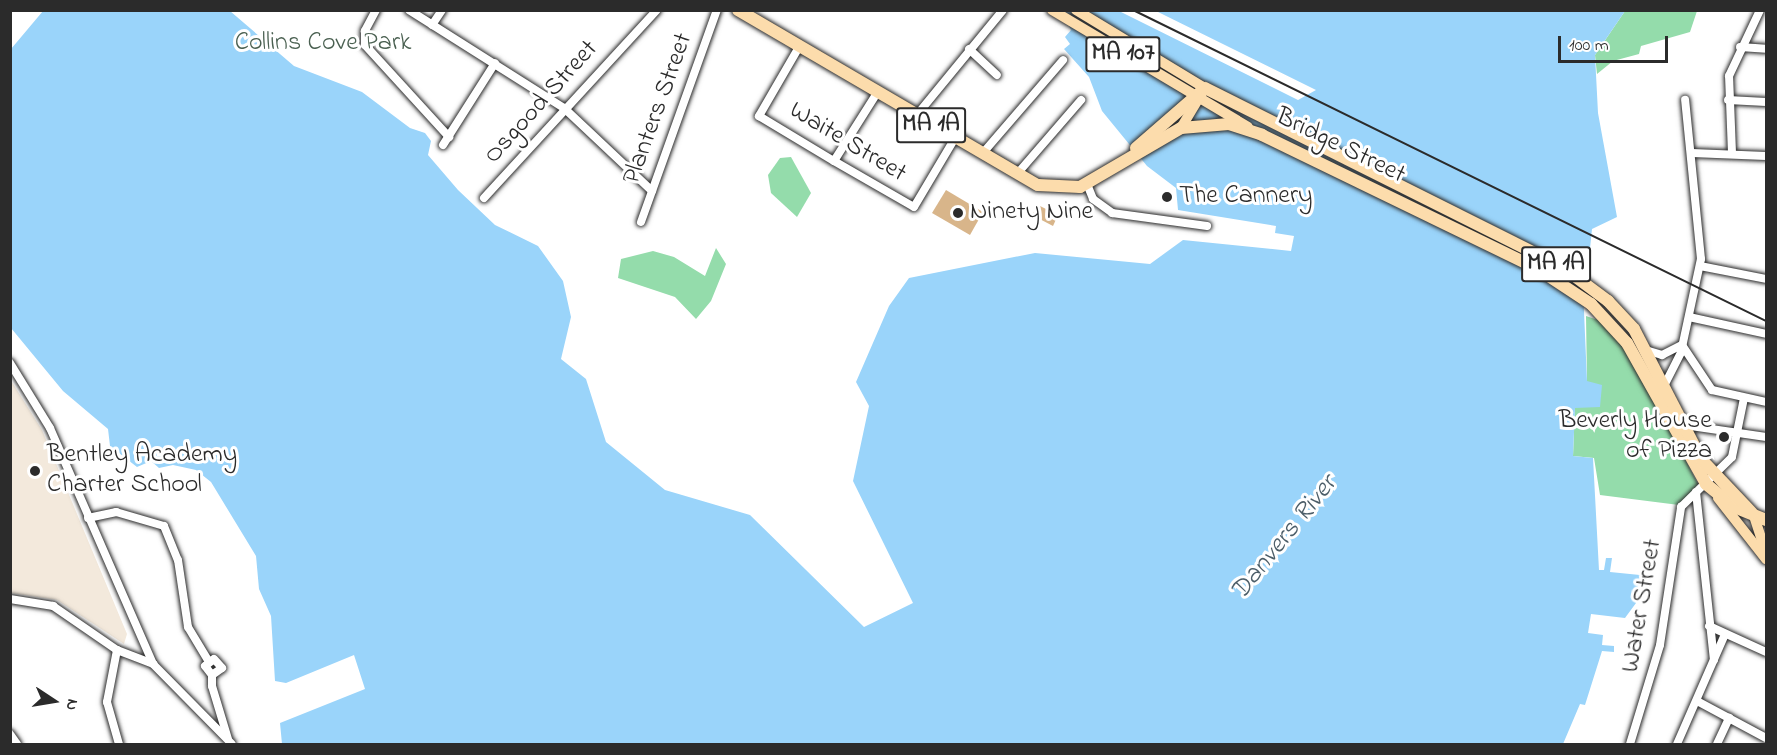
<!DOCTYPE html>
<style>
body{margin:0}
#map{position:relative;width:1777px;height:755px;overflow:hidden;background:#fff;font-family:"Indie Flower",sans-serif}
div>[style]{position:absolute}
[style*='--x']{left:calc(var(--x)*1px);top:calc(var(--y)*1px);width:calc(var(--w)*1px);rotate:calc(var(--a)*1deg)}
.built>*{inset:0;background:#f3e9dc}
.green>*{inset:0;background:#94dcab}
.water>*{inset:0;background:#9ad4fa}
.building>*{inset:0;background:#d8b58a}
.roads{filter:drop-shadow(0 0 2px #2b2b2b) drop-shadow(0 0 2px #2b2b2b)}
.minor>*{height:8px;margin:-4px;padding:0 4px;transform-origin:4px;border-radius:4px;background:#fff}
.major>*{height:10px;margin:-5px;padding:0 5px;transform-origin:5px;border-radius:5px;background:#fcdcac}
.highway>*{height:12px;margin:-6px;padding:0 6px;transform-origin:6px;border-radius:6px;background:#fcdcac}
.rail>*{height:2px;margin:-1px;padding:0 1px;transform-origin:1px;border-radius:1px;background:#2b2b2b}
.dots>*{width:16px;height:16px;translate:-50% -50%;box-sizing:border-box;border:3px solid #fff;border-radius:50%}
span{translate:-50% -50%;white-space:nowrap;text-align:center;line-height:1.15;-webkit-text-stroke:6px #fff;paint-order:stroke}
.shield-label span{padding:2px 4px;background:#fff;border:2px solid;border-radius:4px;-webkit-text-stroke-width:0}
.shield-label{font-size:24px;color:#2b2b2b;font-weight:700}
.park-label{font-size:26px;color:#4a6051}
.street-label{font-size:26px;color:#2b2b2b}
.poi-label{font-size:26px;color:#2b2b2b}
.left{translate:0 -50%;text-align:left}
.right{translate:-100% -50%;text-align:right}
.water-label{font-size:27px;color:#4c5e69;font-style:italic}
.frame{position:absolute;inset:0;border:12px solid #2b2b2b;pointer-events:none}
.north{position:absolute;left:24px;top:671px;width:60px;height:60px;-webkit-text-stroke:4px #fff;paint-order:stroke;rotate:102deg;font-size:16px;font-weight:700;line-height:24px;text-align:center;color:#2b2b2b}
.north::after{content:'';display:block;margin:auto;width:21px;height:27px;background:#2b2b2b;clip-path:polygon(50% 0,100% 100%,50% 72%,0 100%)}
.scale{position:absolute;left:1558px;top:36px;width:110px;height:27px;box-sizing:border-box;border:3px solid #2b2b2b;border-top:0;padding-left:8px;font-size:18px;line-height:21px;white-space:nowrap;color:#2b2b2b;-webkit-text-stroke:4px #fff;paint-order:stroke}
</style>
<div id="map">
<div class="built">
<i style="clip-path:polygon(10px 379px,42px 430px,127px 634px,124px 644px,57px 600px,11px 593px)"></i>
</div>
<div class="green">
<i style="clip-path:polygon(1625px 11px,1697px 11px,1690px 32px,1641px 46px,1639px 54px,1613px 61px,1597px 74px,1595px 55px)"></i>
<i style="clip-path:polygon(791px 157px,811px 193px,797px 217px,771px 193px,768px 175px,780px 158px)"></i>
<i style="clip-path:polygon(716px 248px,726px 264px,711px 301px,696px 319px,675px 297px,618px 278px,621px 259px,653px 251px,674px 257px,705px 276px)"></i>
<i style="clip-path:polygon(1586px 316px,1598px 320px,1631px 356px,1698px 484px,1679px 505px,1600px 495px,1594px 458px,1573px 456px,1575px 407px,1599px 407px,1587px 382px)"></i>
</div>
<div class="water">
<i style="clip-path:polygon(43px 11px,230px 11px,294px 66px,362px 92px,410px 128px,425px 133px,431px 141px,428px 155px,458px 190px,495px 225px,538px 246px,563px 281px,571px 317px,561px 359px,586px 379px,606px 442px,665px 490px,750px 515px,864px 627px,913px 603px,853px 481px,869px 406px,856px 382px,889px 306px,909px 278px,1035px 253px,1150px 264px,1183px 240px,1291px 251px,1294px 236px,1275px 233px,1276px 226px,1178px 210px,1176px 188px,1147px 166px,1102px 111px,1089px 77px,1064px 49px,1070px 44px,1065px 37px,1071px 30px,1061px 11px,1119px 11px,1298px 100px,1316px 90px,1156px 11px,1625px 11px,1595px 55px,1598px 113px,1617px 217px,1592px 229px,1589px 258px,1582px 265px,1587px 381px,1602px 385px,1600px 407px,1575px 408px,1573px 456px,1593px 458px,1599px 570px,1604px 570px,1606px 558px,1612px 558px,1610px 572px,1640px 575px,1636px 603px,1625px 618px,1591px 614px,1588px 633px,1603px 635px,1602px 645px,1614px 646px,1614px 652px,1602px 651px,1585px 705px,1580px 704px,1563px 744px,282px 744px,280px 723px,365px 689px,354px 655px,286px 683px,275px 681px,271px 616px,259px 589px,256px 556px,211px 482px,196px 470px,173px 465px,159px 468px,151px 461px,137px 467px,110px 446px,108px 429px,63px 391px,11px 328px,11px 49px)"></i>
</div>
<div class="building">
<i style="clip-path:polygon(946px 190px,983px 212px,970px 235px,932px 213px)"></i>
<i style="clip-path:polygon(1038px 205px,1058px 215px,1053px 226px,1032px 215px)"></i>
</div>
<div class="roads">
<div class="minor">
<i style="--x:376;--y:10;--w:24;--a:118"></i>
<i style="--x:365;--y:31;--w:14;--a:90"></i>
<i style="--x:365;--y:45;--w:125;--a:47.6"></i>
<i style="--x:409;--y:10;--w:183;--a:32.3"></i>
<i style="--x:564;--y:108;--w:121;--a:43.3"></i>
<i style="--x:432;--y:25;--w:18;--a:-56"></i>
<i style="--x:799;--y:47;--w:80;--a:120.1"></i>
<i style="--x:759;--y:116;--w:87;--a:31"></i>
<i style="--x:834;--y:161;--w:92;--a:29.9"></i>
<i style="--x:914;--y:207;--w:80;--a:-59.3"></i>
<i style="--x:1740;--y:47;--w:26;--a:4"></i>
<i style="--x:969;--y:49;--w:38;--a:43"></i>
<i style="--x:1728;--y:100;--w:38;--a:3"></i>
<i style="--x:916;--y:116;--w:137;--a:-50.6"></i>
<i style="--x:443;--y:145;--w:97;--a:-57.6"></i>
<i style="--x:1692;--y:153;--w:74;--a:2.3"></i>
<i style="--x:1732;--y:153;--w:77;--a:-92.2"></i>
<i style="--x:1729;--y:76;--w:73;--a:-64.8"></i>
<i style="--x:982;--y:154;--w:124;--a:-49.2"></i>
<i style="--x:834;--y:161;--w:80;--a:-57.7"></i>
<i style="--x:1017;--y:174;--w:98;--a:-49.1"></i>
<i style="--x:1087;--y:184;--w:16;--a:68"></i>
<i style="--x:1093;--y:199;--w:24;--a:36"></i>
<i style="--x:1112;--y:213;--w:96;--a:7.8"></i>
<i style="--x:484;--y:198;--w:255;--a:-47.4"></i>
<i style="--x:641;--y:222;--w:225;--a:-70.3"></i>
<i style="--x:1700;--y:266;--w:67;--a:11.1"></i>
<i style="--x:1689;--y:317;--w:79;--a:12.4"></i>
<i style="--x:1682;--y:345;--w:54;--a:56.3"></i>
<i style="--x:1712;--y:390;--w:55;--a:12.5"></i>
<i style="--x:1649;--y:351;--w:14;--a:17"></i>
<i style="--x:1662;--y:355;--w:22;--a:-27"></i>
<i style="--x:10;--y:363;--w:76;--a:58.4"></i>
<i style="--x:50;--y:428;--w:257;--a:66.4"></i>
<i style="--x:153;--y:664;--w:112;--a:45.4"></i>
<i style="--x:1665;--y:384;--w:36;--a:-63"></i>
<i style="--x:1681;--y:352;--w:95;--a:-77.9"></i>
<i style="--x:1701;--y:259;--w:160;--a:-95.7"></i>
<i style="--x:1684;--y:425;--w:83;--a:8.3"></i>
<i style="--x:1696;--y:492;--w:169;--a:83.9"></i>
<i style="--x:88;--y:518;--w:29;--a:-12"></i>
<i style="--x:116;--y:512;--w:50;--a:16.3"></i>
<i style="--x:164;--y:526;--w:37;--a:68"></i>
<i style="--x:178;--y:560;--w:68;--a:81.5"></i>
<i style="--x:188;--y:627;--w:39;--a:59"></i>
<i style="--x:10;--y:599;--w:44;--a:9.2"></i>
<i style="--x:53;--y:606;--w:78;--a:34.5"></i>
<i style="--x:117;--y:650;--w:39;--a:21"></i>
<i style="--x:1709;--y:626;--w:63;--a:24.5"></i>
<i style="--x:117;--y:650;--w:53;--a:100.9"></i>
<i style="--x:107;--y:702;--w:44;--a:74.1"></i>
<i style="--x:212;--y:675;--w:11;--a:-128"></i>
<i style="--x:205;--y:666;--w:11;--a:-38"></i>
<i style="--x:214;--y:659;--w:12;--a:48"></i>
<i style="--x:222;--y:668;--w:12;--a:145"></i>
<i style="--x:212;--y:675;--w:11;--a:90"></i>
<i style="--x:212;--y:686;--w:55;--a:73.2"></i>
<i style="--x:1697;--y:701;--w:78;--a:28.2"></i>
<i style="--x:10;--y:734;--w:12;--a:55"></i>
<i style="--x:1630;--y:744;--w:103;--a:-73.1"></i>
<i style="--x:1660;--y:645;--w:140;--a:-81.3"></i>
<i style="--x:1681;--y:507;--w:71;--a:-44.4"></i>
<i style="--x:1732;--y:457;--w:60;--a:-78.5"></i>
<i style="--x:1677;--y:744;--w:120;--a:-66.4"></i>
<i style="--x:1717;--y:744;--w:29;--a:-65"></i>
</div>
<div class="major">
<i style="--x:1052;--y:10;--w:228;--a:30.8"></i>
<i style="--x:1076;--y:10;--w:151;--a:31.2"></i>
<i style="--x:1205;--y:88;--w:47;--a:121"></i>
<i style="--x:1718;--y:498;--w:78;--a:51.8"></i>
<i style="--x:1754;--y:516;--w:40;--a:72"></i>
</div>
<div class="highway">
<i style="--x:738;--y:10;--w:347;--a:30.3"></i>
<i style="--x:1038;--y:185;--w:42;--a:2.7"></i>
<i style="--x:1080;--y:187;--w:117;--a:-30.3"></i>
<i style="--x:1181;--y:128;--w:48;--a:-4.8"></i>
<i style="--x:1229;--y:124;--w:35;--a:18"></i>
<i style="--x:1262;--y:135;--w:307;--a:25.9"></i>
<i style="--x:1538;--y:269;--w:64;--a:33.4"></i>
<i style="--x:1591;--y:304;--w:53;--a:47.3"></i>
<i style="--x:1627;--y:343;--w:162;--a:60.7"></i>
<i style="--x:1706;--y:484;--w:36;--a:39"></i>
<i style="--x:1734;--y:507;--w:35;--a:22"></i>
<i style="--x:1136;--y:148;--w:91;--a:-41"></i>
<i style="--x:1205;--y:88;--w:398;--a:26.6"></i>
<i style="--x:1561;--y:266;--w:59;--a:36.7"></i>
<i style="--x:1608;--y:301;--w:38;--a:47"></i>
<i style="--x:1634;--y:329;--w:146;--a:62.7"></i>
<i style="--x:1701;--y:459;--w:74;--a:46.6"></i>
</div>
</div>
<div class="rail">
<i style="--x:1133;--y:10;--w:705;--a:26.17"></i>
</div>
<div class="dots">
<i style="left:1167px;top:197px;background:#2b2b2b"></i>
<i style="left:958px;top:213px;background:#2b2b2b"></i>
<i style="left:1724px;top:437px;background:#2b2b2b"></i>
<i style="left:35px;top:471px;background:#2b2b2b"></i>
</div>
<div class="shield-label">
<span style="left:1123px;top:54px">MA 107</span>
<span style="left:931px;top:125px">MA 1A</span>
<span style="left:1556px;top:264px">MA 1A</span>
</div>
<div class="park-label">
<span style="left:323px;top:44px">Collins Cove Park</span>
</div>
<div class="street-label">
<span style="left:542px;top:103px;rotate:-48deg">Osgood Street</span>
<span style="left:659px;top:109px;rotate:-70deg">Planters Street</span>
<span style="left:847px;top:143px;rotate:31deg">Waite Street</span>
<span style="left:1340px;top:147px;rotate:26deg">Bridge Street</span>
<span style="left:1643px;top:606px;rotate:-80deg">Water Street</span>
</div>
<div class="poi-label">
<span class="left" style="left:1179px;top:197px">The Cannery</span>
<span class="left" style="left:970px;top:213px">Ninety Nine</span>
<span class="right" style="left:1712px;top:437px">Beverly House<br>of Pizza</span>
<span class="left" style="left:47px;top:471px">Bentley Academy<br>Charter School</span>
</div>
<div class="water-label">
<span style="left:1284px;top:538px;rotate:-51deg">Danvers River</span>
</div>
<div class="frame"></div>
<div class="north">N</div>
<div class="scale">100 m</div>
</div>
